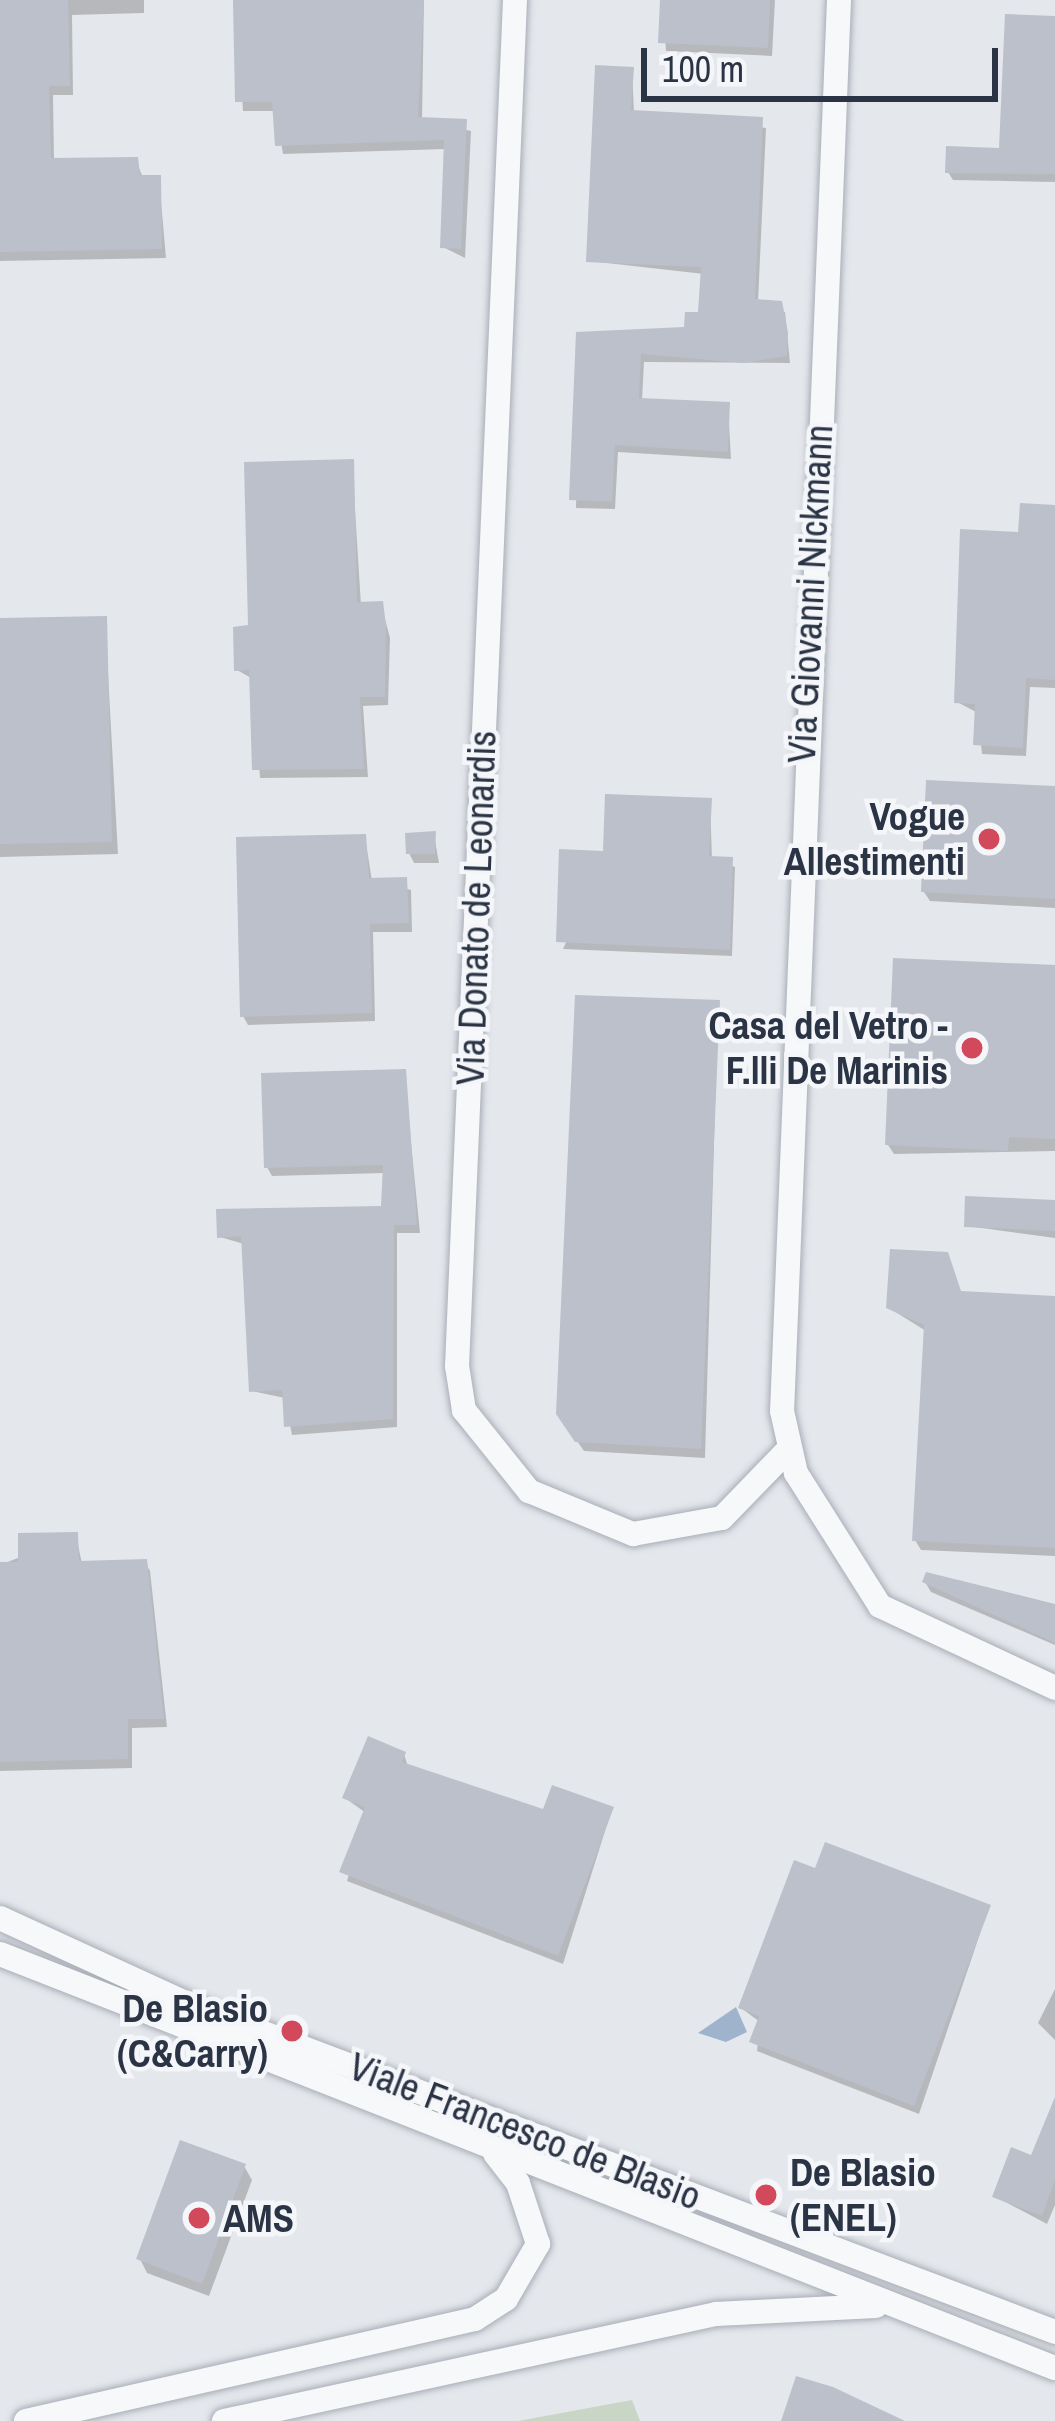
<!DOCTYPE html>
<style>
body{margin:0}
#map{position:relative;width:1055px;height:2421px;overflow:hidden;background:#e4e7ec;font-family:"Archivo Narrow",sans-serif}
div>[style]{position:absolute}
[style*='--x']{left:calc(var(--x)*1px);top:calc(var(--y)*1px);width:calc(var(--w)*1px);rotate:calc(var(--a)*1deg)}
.green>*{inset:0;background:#c9d6c5}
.water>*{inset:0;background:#9fb4cc}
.shadow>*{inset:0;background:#0003}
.building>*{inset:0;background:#bbc0ca}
.roads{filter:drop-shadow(0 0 3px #a9aeb7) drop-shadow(0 0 3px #a9aeb7)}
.minor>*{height:24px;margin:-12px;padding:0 12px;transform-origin:12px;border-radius:12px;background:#f7f8fa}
.dots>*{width:33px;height:33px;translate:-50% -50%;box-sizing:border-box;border:6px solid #f4f6f9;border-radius:50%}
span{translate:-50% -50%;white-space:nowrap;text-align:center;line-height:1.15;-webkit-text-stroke:9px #f4f6f9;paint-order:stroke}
.street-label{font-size:39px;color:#2b3445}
.poi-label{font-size:39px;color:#2b3445;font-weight:700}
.right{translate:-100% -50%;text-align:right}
.left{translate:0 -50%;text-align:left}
.scale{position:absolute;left:641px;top:48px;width:357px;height:54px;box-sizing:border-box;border:6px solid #2b3445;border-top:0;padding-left:15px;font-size:36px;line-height:42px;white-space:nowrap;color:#2b3445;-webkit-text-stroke:9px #f4f6f9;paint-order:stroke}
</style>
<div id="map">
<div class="green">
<i style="clip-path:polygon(632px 2400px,640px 2421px,518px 2421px)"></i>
</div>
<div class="water">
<i style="clip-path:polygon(736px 2007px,747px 2032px,726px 2042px,698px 2033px)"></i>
</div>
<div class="shadow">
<i style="clip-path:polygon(0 0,144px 0,144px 13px,72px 15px,73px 95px,53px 95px,54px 161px,136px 160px,143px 178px,159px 178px,166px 258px,0 261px)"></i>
<i style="clip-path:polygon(236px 0,424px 0,422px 121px,471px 131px,465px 258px,443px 247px,446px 149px,283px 154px,276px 111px,243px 111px)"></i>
<i style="clip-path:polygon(663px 0,775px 0,772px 56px,666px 51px)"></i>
<i style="clip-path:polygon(1055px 19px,1055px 182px,953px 180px,948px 172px,1002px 151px)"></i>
<i style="clip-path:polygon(632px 70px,634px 113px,766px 128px,758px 302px,785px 312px,790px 363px,644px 362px,642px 401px,728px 405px,731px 459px,618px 452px,615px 509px,576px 508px,579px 335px,687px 329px,701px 316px,704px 274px,589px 261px)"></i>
<i style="clip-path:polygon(352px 462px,361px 605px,381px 604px,390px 638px,388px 705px,363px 706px,368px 777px,260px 778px,253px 679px,237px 670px)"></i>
<i style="clip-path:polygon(1055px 507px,1055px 688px,1030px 687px,1026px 756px,982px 754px,978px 713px,957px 702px,1020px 535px)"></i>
<i style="clip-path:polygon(105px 619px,118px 854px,0 857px,0 621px)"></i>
<i style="clip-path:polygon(1055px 789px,1055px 908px,930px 901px,924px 892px)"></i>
<i style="clip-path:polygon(710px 801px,712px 859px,735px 867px,732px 956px,563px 949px,606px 854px)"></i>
<i style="clip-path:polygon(434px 835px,439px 863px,414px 863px,409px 853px)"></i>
<i style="clip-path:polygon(365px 837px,372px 881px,411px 890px,412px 932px,373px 932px,375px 1021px,248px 1025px,243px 1016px)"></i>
<i style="clip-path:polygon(1055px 968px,1055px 1151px,894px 1154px,888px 1145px)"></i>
<i style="clip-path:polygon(718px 1003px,705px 1458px,584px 1451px,565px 1424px)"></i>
<i style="clip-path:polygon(404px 1072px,420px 1233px,397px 1233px,397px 1427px,292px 1435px,285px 1398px,252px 1391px,244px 1244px,220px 1237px,384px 1209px,385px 1173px,272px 1176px,267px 1167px)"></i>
<i style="clip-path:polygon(1055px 1203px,1055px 1238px,967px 1226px)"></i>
<i style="clip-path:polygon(962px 1294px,1055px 1299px,1055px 1556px,921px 1550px,915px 1540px,926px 1331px,889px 1308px)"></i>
<i style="clip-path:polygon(76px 1535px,82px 1564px,145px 1562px,150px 1571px,167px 1727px,132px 1728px,132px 1768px,0 1771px,0 1565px)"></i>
<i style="clip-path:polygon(925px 1582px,1055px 1607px,1055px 1645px,931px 1592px)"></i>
<i style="clip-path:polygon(404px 1754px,408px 1767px,545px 1813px,612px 1809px,563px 1964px,347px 1881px,366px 1813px,345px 1798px)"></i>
<i style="clip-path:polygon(989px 1907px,919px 2114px,757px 2051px,760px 2022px,741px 2008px)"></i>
<i style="clip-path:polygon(1055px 1989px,1055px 2040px,1038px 2023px)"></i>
<i style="clip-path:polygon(1055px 2100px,1055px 2205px,1047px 2224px,996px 2197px,1033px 2159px)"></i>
<i style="clip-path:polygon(244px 2166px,252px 2180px,209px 2296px,147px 2273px,140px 2259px)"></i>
</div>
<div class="building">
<i style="clip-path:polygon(0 0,68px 0,70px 86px,49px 86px,51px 158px,138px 157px,140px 175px,161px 175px,162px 249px,0 252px)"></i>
<i style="clip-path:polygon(233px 0,424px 0,418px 117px,467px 119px,461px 249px,440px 248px,444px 140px,275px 146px,272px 102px,235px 102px)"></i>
<i style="clip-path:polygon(660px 0,770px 0,768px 48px,658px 43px)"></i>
<i style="clip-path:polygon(1005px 14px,1055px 16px,1055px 174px,945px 173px,946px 146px,999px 148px)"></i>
<i style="clip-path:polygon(595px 65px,634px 67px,631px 110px,763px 117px,755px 299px,782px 301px,788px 333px,787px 356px,744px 363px,641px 354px,639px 398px,730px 402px,728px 452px,615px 445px,612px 502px,569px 500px,576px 332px,684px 327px,685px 312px,698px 312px,701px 267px,586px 262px)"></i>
<i style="clip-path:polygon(354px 459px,357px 602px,383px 601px,386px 626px,385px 697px,360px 697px,364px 769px,252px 770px,249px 670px,234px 671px,233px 627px,248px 625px,244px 462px)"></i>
<i style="clip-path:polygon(1020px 503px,1055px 505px,1055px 680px,1026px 678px,1023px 748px,973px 745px,975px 704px,954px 703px,960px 529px,1018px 532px)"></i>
<i style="clip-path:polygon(107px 616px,112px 842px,0 844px,0 618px)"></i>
<i style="clip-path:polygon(926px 780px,1055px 786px,1055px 899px,921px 892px)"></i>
<i style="clip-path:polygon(605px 794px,712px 798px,709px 856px,733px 857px,730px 950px,556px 942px,559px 849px,603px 851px)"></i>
<i style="clip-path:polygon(436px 831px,435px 854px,406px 854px,405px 833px)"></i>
<i style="clip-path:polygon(366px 834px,369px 878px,407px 877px,409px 923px,370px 924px,372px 1013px,240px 1017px,236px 837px)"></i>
<i style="clip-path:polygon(893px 958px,1055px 965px,1055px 1139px,1009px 1137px,1008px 1151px,885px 1145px)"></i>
<i style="clip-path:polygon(575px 995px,720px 1000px,701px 1449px,575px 1442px,556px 1414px)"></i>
<i style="clip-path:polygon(406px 1069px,417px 1225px,394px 1225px,393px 1419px,284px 1427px,282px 1390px,249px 1392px,241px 1236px,217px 1238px,216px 1209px,381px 1206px,383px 1165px,264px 1168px,261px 1073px)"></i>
<i style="clip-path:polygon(965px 1196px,1055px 1200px,1055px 1231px,964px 1227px)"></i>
<i style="clip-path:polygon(890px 1249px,948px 1252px,961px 1291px,1055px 1296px,1055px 1548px,912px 1541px,924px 1325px,886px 1308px)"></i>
<i style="clip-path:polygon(78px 1532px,79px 1561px,147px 1559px,164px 1719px,128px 1719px,128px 1759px,0 1762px,0 1562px,18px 1562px,18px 1533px)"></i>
<i style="clip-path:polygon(926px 1572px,1055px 1604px,1055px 1643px,922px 1582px)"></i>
<i style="clip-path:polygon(368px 1736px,406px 1752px,402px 1762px,543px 1809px,552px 1785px,614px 1807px,558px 1956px,339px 1872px,365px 1807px,342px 1798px)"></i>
<i style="clip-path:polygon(825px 1842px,991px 1905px,914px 2106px,749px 2042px,759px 2016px,738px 2008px,794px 1860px,815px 1868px)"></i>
<i style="clip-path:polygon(1055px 2097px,1055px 2180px,1042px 2216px,992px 2197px,1011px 2147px,1031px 2155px)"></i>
<i style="clip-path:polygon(180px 2140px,246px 2164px,202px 2284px,136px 2259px)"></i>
<i style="clip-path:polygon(796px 2376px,833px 2387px,905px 2421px,781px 2421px)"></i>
</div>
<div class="roads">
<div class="minor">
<i style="--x:515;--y:0;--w:1367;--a:92.43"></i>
<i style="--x:457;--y:1366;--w:45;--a:81"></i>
<i style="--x:464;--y:1410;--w:104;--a:51.3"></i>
<i style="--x:529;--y:1491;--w:113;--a:22.5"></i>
<i style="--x:633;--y:1534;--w:90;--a:-10.2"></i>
<i style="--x:722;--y:1518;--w:93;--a:-45.9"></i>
<i style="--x:839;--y:0;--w:1412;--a:92.31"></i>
<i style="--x:782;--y:1411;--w:64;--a:77.3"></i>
<i style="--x:796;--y:1473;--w:157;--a:57.7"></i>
<i style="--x:880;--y:1606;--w:193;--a:25.1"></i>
<i style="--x:0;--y:1918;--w:211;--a:24.6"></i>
<i style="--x:192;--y:2006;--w:923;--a:20.69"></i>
<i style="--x:0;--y:1954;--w:1133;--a:21.43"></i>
<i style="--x:26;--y:2421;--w:460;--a:-12.8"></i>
<i style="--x:475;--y:2319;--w:37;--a:-33"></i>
<i style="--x:506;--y:2299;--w:64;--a:-59.8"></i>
<i style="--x:538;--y:2244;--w:64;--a:-108.2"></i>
<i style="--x:518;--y:2183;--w:37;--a:-128"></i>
<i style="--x:224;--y:2421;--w:504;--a:-12.27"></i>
<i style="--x:716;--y:2314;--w:160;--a:-2.9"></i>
</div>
</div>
<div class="dots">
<i style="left:989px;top:839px;background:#d1495b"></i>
<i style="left:972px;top:1048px;background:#d1495b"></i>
<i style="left:292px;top:2031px;background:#d1495b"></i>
<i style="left:766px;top:2195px;background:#d1495b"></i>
<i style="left:199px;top:2218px;background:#d1495b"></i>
</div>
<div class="street-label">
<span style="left:810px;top:594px;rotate:-87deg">Via Giovanni Nickmann</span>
<span style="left:476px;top:908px;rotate:-88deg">Via Donato de Leonardis</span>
<span style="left:525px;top:2131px;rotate:21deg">Viale Francesco de Blasio</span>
</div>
<div class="poi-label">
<span class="right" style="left:965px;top:839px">Vogue<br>Allestimenti</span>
<span class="right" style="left:948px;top:1048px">Casa del Vetro -<br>F.lli De Marinis</span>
<span class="right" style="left:268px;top:2031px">De Blasio<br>(C&amp;Carry)</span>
<span class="left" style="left:790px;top:2195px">De Blasio<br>(ENEL)</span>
<span class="left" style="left:223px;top:2218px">AMS</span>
</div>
<div class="scale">100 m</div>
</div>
